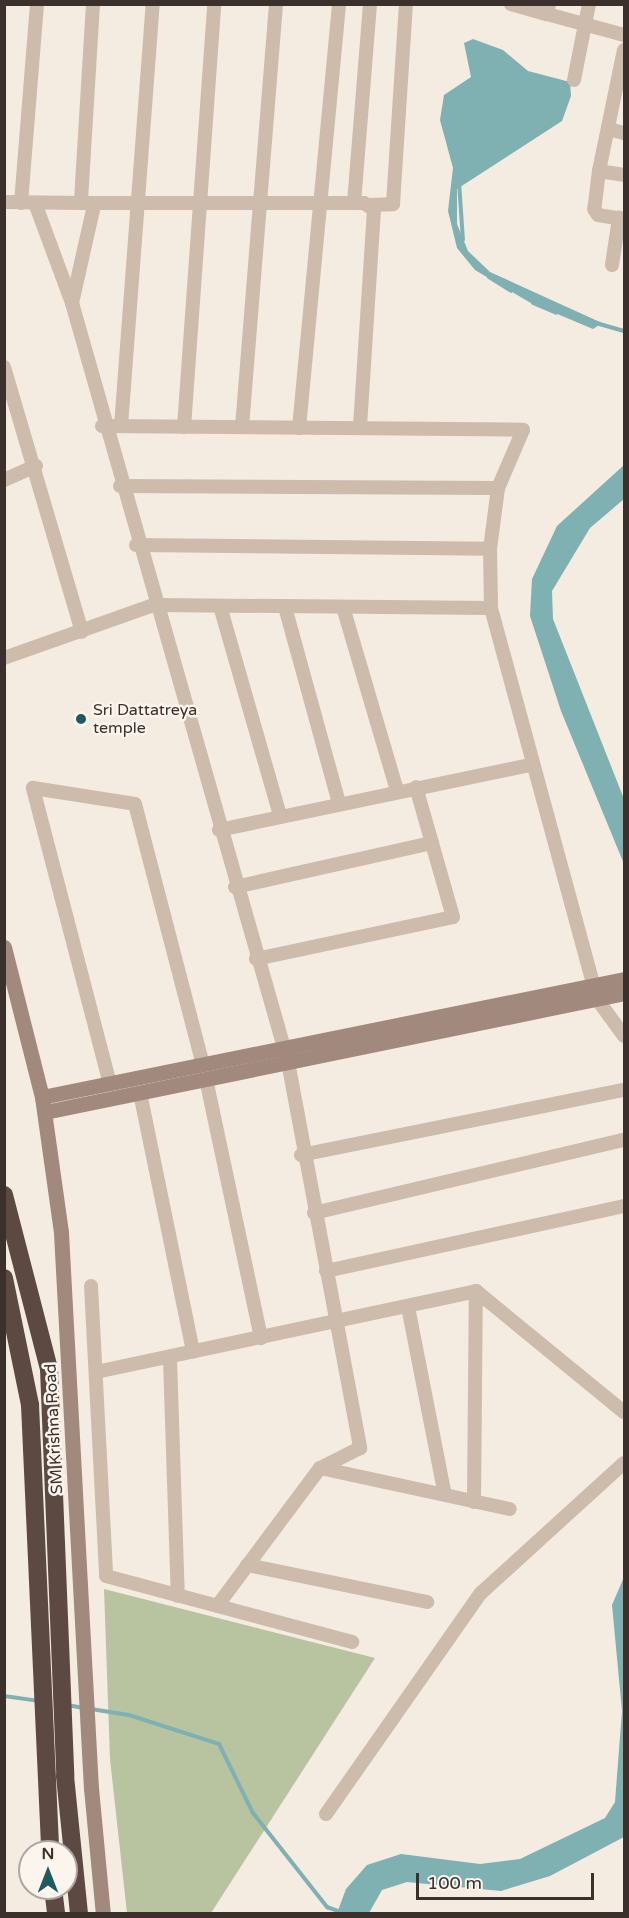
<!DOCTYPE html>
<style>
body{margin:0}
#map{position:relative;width:629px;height:1918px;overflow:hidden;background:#f4ebe1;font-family:"Varela Round",sans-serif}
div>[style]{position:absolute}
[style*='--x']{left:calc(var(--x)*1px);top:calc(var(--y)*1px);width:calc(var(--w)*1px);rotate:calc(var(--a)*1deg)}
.green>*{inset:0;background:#b8c4a0}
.water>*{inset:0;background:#7fb0b2}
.stream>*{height:4px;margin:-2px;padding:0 2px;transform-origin:2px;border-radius:2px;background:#7fb0b2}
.street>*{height:14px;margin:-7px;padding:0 7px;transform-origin:7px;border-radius:7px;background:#cdbbac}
.secondary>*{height:15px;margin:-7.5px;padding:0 7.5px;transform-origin:7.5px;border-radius:7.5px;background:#a18a7d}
.highway>*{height:18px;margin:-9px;padding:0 9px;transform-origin:9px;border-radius:9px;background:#5c4a42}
.dots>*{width:16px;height:16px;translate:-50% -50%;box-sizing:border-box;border:3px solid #fbf5ee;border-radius:50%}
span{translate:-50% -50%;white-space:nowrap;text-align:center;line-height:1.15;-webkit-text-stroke:5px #fbf5ee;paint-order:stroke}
.poi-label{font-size:16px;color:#3b302b}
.left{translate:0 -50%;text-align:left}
.street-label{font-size:16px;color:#3b302b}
.frame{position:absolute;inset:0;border:6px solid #3b302b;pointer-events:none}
.north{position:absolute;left:18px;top:1840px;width:60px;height:60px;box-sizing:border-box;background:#fbf5ee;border:2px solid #aea6a0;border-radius:50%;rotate:0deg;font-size:16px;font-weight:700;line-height:24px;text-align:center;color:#3b302b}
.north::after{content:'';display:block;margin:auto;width:21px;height:27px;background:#1f5a5e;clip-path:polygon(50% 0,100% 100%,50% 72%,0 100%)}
.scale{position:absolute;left:416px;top:1873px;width:178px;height:27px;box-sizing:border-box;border:3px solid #3b302b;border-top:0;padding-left:8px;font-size:18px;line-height:21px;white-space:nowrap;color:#3b302b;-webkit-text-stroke:4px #fbf5ee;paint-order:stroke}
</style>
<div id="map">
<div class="green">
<i style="clip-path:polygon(104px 1589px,375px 1658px,211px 1913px,127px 1913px,110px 1759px)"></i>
</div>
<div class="water">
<i style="clip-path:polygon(473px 39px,503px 50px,528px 71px,570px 82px,571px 96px,562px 121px,457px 189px,457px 224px,468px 251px,490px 272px,602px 323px,593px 329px,529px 302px,475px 270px,457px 248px,448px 211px,453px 168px,440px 120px,444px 95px,471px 77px,464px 43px)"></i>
<i style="clip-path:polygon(624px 465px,624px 499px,590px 528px,552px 591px,553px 619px,624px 799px,624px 864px,561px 711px,530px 616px,532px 579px,557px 526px)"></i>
<i style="clip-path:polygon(624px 1577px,624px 1837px,550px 1876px,501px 1891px,407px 1882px,382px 1890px,369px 1913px,337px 1913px,346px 1889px,367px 1865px,401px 1854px,480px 1864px,520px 1859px,605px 1818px,615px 1802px,622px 1711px,612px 1605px)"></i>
</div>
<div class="stream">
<i style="--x:459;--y:182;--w:58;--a:86.1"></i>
<i style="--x:489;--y:277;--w:26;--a:32"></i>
<i style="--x:533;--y:303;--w:25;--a:23"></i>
<i style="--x:596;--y:323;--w:29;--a:16"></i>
<i style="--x:4;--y:1696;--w:35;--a:8"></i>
<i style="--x:67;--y:1705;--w:17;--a:10"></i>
<i style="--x:91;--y:1709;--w:38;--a:9"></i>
<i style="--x:129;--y:1715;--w:95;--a:17.9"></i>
<i style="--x:219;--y:1744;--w:77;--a:63.8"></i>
<i style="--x:253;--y:1813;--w:120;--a:51.8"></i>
<i style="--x:327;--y:1907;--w:20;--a:20"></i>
</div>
<div class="street">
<i style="--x:93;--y:4;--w:199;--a:93.5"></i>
<i style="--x:81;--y:203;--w:283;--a:0"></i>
<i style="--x:364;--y:203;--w:12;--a:35"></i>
<i style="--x:374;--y:210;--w:218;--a:93.7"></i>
<i style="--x:511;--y:4;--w:37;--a:16"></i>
<i style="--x:549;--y:4;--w:10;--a:101"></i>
<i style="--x:547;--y:14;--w:80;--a:15.3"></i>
<i style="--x:624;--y:50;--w:124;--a:101.7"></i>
<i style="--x:599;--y:171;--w:25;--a:9"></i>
<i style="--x:574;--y:80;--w:77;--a:-78.8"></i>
<i style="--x:609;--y:129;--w:16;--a:15"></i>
<i style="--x:599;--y:171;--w:38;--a:97"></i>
<i style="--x:594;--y:209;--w:7;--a:56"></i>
<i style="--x:598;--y:215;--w:26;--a:9"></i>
<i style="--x:4;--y:202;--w:77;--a:0.7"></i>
<i style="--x:21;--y:203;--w:200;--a:-85.4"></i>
<i style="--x:35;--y:203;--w:107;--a:69.7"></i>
<i style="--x:72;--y:303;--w:789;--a:74.11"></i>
<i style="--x:288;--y:1062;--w:393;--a:79.4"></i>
<i style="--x:360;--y:1448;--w:45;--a:153.4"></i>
<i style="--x:320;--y:1468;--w:172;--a:126.7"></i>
<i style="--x:354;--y:203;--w:200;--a:-85.4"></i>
<i style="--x:369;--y:205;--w:24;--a:-2"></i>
<i style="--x:393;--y:204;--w:200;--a:-86.3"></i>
<i style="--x:612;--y:265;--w:48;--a:-81.5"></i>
<i style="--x:72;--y:303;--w:100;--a:-77.3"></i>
<i style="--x:4;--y:367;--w:276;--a:73.6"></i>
<i style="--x:102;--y:426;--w:421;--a:0.5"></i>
<i style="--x:523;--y:430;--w:63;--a:113.3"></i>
<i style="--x:498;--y:488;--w:62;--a:97.5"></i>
<i style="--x:490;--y:549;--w:59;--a:89"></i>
<i style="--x:491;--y:608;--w:405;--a:74.8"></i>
<i style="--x:597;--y:999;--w:46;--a:53.9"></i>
<i style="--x:121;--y:426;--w:423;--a:-85.7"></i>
<i style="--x:184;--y:427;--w:424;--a:-85.9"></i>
<i style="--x:242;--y:427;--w:424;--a:-85.4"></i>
<i style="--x:299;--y:428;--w:426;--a:-84.6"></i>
<i style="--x:4;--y:480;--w:35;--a:-24"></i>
<i style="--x:120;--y:486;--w:378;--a:0.3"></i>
<i style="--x:136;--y:545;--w:354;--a:0.6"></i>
<i style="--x:220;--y:606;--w:217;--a:74"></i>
<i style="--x:285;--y:607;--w:203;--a:74.6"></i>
<i style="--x:343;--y:607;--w:192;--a:73.6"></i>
<i style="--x:4;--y:658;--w:159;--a:-19.5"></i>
<i style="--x:154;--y:605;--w:337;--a:0.5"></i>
<i style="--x:219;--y:830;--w:318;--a:-11.8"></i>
<i style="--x:235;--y:887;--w:202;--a:-12.6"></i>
<i style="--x:256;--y:959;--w:201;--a:-12"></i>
<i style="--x:453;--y:917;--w:135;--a:-105.9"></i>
<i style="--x:206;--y:1079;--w:265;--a:78"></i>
<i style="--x:110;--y:1084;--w:306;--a:-104.6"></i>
<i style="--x:33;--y:788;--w:103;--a:8.9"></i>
<i style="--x:135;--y:804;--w:270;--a:75.4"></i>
<i style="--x:140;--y:1093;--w:264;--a:78.4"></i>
<i style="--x:301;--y:1155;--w:329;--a:-11.4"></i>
<i style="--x:314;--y:1213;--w:318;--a:-13.3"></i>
<i style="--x:326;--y:1271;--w:305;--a:-12.3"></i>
<i style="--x:91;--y:1286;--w:290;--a:87"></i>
<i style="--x:106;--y:1576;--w:255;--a:15"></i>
<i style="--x:476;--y:1291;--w:191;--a:39.3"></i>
<i style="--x:408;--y:1307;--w:187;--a:78.9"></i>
<i style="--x:170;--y:1360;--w:236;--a:88.1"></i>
<i style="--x:96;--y:1372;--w:389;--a:-12"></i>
<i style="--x:320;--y:1468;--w:194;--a:12.2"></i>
<i style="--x:474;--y:1502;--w:211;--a:-89.5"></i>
<i style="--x:247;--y:1565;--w:184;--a:11.6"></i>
<i style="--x:326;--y:1814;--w:270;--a:-55"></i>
<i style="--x:481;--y:1593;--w:193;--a:-42.3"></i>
</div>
<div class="secondary">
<i style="--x:4;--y:947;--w:155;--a:75.8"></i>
<i style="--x:42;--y:1097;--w:137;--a:82"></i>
<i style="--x:61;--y:1233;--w:556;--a:86.91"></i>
<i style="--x:91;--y:1788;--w:127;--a:84.6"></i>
<i style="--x:42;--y:1097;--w:594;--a:-11.46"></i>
<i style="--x:45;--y:1112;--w:591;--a:-11.61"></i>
</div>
<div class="highway">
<i style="--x:4;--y:1195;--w:180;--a:75.5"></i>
<i style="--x:49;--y:1369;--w:407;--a:87.7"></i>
<i style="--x:65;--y:1776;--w:139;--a:84.2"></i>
<i style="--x:4;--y:1278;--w:130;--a:78.4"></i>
<i style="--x:30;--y:1405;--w:447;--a:87.4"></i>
<i style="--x:53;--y:1888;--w:26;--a:83"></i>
</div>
<div class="dots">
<i style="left:81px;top:719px;background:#1f5a5e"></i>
</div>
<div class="poi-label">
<span class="left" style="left:93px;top:719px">Sri Dattatreya<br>temple</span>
</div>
<div class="street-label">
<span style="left:54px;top:1429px;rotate:-93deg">SM Krishna Road</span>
</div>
<div class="frame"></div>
<div class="north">N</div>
<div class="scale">100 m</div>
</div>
